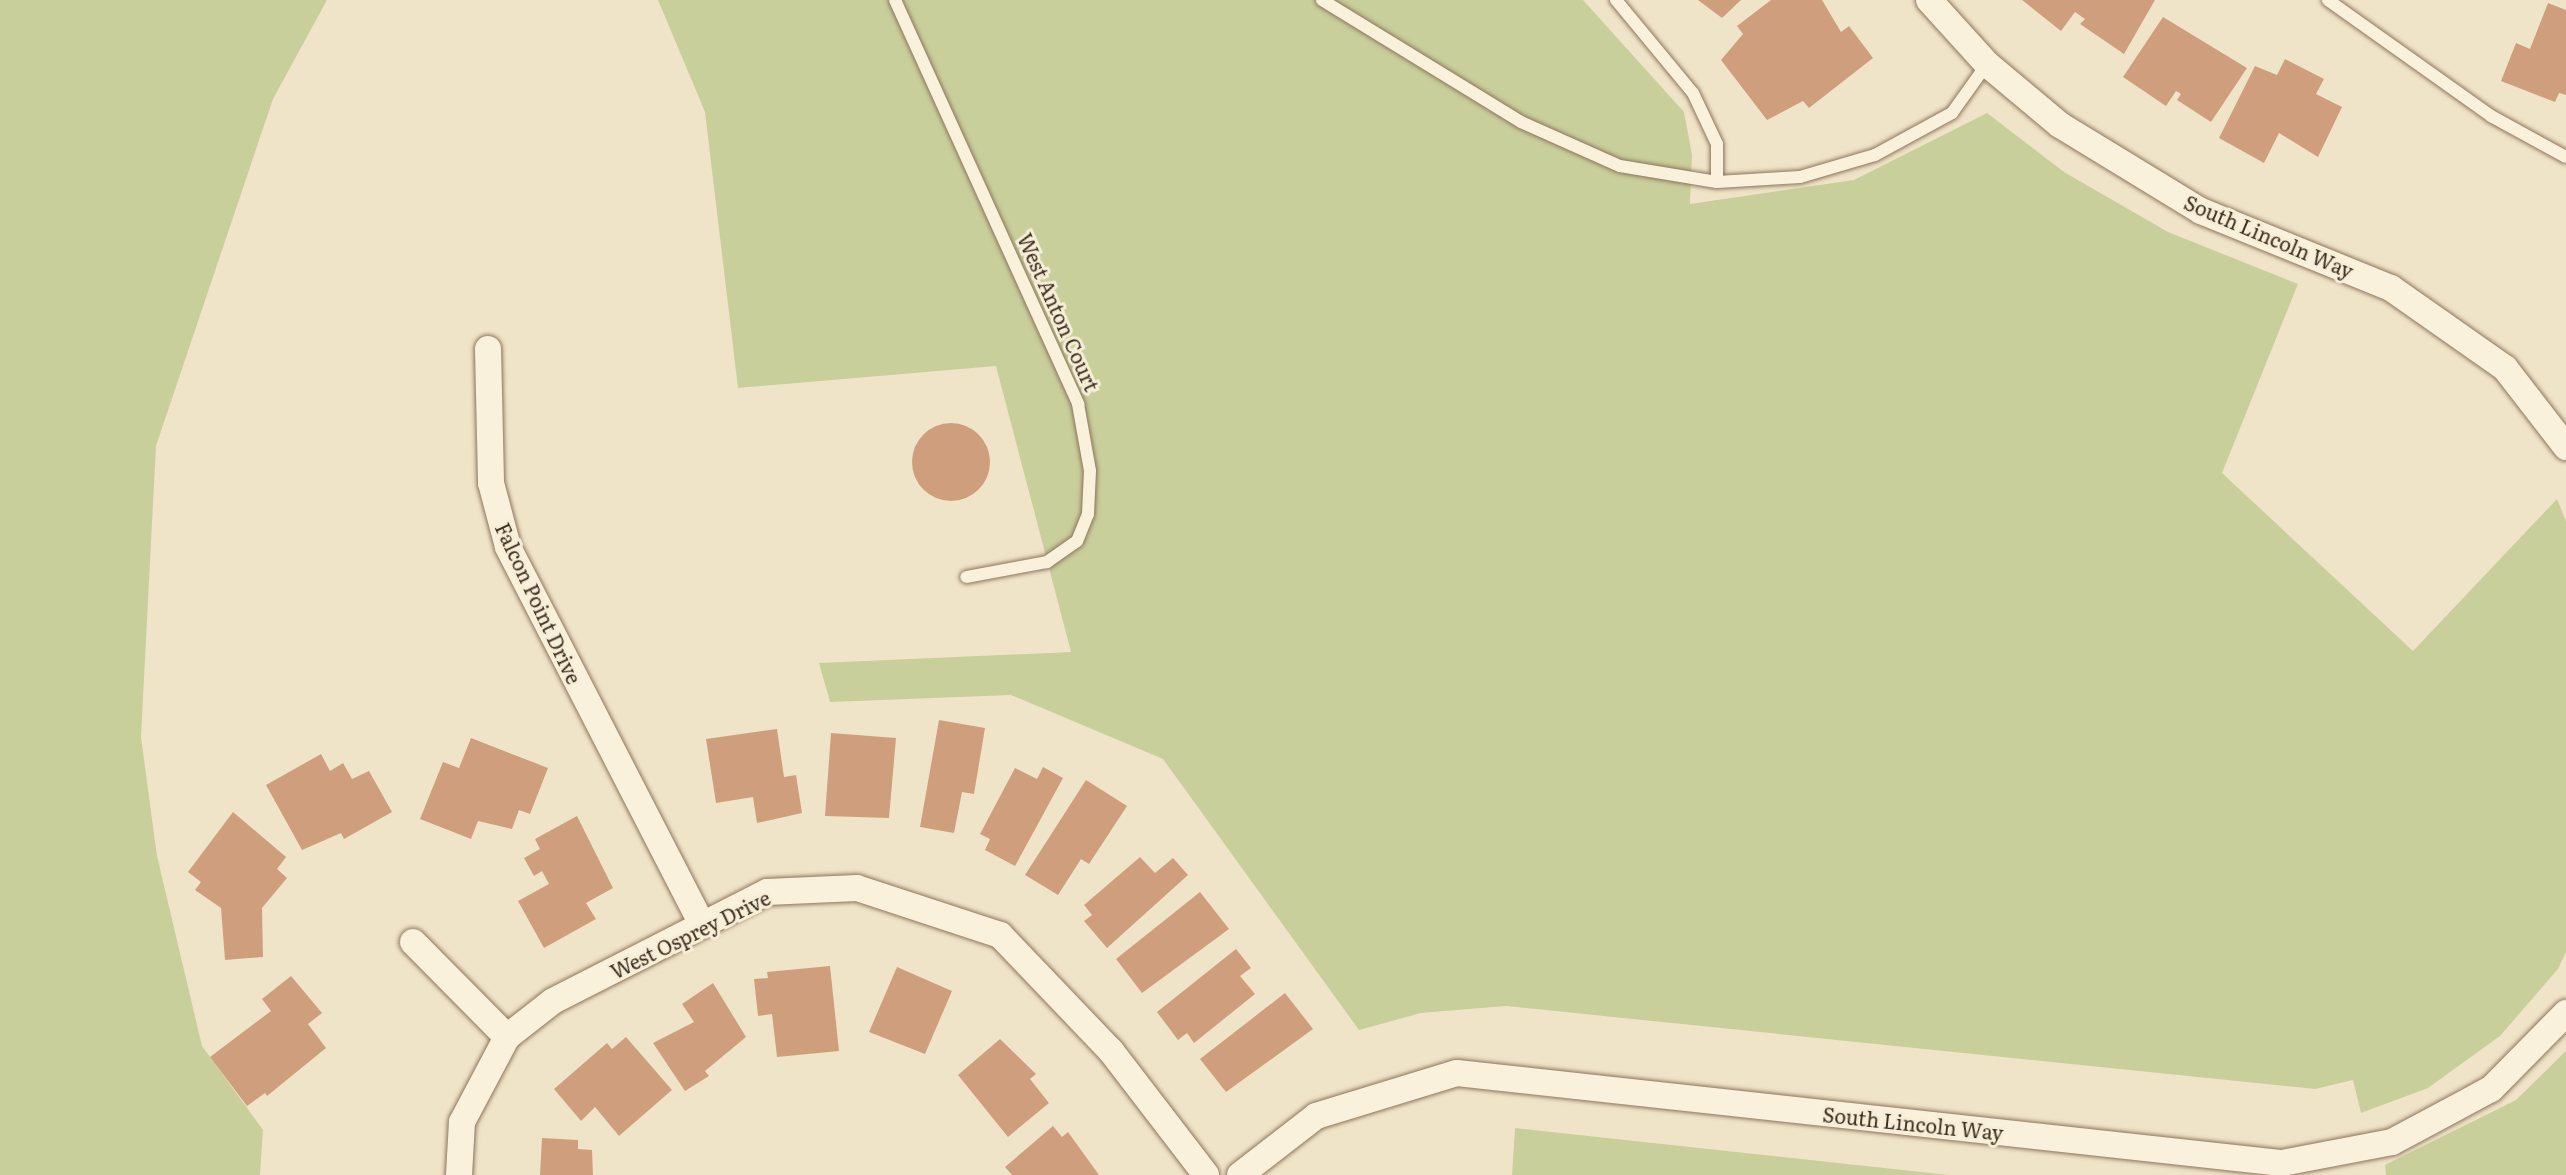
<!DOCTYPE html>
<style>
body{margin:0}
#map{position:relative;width:2566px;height:1175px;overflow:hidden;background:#f0e4c8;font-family:Literata,serif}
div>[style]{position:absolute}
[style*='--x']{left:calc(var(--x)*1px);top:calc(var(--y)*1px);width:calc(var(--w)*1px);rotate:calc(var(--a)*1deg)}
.green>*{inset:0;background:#c9cf9b}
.building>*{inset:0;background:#cf9f7d}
.round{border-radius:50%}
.roads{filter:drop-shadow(0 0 2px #8d765c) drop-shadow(0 0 2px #8d765c)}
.service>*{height:12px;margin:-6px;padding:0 6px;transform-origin:6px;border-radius:6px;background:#faf1dc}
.minor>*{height:26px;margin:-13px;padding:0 13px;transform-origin:13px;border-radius:13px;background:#faf1dc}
span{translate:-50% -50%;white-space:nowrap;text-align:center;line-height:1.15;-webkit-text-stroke:6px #f7eed8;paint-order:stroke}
.street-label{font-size:20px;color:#3d2e20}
</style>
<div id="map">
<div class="green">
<i style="clip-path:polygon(0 0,327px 0,273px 99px,156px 446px,141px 737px,157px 856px,202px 1046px,263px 1130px,260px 1175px,0 1175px)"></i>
<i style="clip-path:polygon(658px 0,1583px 0,1684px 112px,1692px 155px,1690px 204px,1854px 180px,1987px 113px,2064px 172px,2168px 232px,2298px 284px,2222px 473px,2413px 651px,2557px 499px,2566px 521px,2566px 952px,2558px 969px,2500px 1036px,2428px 1088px,2361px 1113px,2353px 1080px,2315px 1089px,1506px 1006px,1421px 1013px,1359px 1030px,1163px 759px,1011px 695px,830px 702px,819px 663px,1071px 652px,996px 366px,738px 388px,705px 112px)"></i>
<i style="clip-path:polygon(2566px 1051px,2566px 1175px,2386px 1175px,2385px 1165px,2516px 1100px)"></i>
<i style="clip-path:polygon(1515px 1128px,1949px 1175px,1512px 1175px)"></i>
</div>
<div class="building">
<i style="clip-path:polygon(1698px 0,1741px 0,1722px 18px)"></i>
<i style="clip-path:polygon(1771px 0,1822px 0,1841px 32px,1849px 26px,1873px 58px,1809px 108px,1803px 101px,1767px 120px,1721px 60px,1743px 34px,1737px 26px)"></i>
<i style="clip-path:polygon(2022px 0,2155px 0,2124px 54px,2080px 24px,2085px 19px,2075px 12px,2061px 31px)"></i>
<i style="clip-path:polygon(2548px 3px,2566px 10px,2566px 95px,2559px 93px,2555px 102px,2501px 81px,2516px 43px,2530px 49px)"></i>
<i style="clip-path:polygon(2163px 17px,2247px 68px,2211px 122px,2177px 100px,2181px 94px,2176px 91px,2166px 106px,2123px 77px)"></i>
<i style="clip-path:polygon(2285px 59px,2324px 79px,2316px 94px,2342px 107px,2318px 157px,2279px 133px,2264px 163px,2219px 138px,2255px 66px,2277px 75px)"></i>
<i class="round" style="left:912px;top:423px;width:78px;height:78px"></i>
<i style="clip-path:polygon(939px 720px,985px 728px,974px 794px,962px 792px,954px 833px,920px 827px)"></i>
<i style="clip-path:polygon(777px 729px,784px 777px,796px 775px,802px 813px,757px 823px,753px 797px,716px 803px,706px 739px)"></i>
<i style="clip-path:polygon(831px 733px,896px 738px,889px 818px,825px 816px)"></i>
<i style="clip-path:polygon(471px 738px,548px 768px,530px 814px,519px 810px,512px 829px,478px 821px,471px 839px,420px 819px,443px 762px,459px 768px)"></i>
<i style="clip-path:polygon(321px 754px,330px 771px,343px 763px,352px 779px,369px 771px,392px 812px,344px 839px,341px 833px,302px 850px,266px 785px)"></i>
<i style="clip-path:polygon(1043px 767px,1063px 778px,1015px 866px,985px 850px,990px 839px,980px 834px,1015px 768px,1037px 779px)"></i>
<i style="clip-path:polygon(1086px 780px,1127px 806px,1089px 864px,1081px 859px,1058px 895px,1025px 875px)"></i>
<i style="clip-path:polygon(233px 812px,286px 857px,277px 869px,287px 878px,262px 908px,263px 957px,225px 960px,221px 908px,195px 890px,201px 882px,188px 872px)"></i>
<i style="clip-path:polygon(577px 816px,613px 888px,586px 903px,596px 919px,544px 948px,518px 901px,549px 884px,542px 871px,534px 876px,524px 858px,540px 849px,535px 839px)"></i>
<i style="clip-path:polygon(1140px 857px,1155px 873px,1173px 858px,1188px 875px,1107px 948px,1084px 921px,1092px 915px,1084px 905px)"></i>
<i style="clip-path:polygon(1200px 892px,1229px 929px,1142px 993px,1116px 959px)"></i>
<i style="clip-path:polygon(1236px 949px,1251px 968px,1240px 976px,1255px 994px,1194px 1043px,1187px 1033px,1178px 1040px,1157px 1012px)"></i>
<i style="clip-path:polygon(830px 966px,839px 1051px,777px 1057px,772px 1014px,758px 1016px,754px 979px,768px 978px,767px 972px)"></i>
<i style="clip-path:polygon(897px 967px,952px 991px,925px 1054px,869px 1032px)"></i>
<i style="clip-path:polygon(291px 976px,322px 1013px,308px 1024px,326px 1048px,267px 1096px,265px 1093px,247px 1106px,210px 1057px,271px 1011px,262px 999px)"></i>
<i style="clip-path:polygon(713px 983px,746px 1037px,705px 1071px,709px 1076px,685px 1091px,653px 1043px,694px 1022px,682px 1004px)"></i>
<i style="clip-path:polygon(1285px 993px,1313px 1029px,1226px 1092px,1200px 1059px)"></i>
<i style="clip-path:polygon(626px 1037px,672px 1090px,619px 1136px,595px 1107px,581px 1121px,554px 1089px,607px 1043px,612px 1049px)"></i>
<i style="clip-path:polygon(1000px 1039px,1036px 1074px,1030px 1079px,1049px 1103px,1008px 1137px,958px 1075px)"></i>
<i style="clip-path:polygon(1053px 1126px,1062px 1137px,1068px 1132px,1099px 1175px,1012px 1175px,1005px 1167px)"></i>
<i style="clip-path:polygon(542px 1138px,578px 1140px,578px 1149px,592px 1150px,593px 1175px,540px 1175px)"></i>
</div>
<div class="roads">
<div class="service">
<i style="--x:895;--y:0;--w:444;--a:65.6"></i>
<i style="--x:1078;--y:404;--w:68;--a:79.8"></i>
<i style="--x:1090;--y:471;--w:43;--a:92.7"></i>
<i style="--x:1088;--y:514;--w:29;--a:112"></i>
<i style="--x:1077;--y:541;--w:37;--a:145"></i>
<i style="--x:1047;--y:562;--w:82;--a:169.5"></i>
<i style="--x:1322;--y:0;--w:233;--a:31.5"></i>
<i style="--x:1521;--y:122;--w:108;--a:24"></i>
<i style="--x:1620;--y:166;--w:98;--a:9.4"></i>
<i style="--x:1717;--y:182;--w:83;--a:-3.4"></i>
<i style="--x:1800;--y:177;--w:78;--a:-16.3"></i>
<i style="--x:1875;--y:155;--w:88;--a:-28.6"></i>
<i style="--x:1952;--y:113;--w:60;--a:-54.5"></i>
<i style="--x:1616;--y:0;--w:121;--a:50.4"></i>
<i style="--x:1693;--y:93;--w:56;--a:64.8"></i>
<i style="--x:1717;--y:144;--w:38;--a:90"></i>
<i style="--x:2328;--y:0;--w:200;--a:35.4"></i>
<i style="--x:2491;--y:116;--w:85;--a:28.7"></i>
</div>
<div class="minor">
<i style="--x:1929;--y:0;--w:86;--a:47.8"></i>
<i style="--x:1987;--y:64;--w:95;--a:39.9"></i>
<i style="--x:2060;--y:125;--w:165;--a:31.4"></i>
<i style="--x:2201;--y:211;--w:205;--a:22.1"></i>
<i style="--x:2391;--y:288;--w:139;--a:35.1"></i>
<i style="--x:2505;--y:368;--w:100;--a:52.3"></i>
<i style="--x:488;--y:349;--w:134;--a:88.7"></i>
<i style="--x:491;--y:483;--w:66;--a:75.1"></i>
<i style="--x:508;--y:547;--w:425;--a:62.8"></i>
<i style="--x:413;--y:942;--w:134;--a:45.3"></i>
<i style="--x:459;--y:1175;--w:53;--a:-86.8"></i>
<i style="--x:462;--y:1122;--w:96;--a:-62.1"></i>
<i style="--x:507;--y:1037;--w:58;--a:-38"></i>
<i style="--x:553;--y:1001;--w:240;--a:-27"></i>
<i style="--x:767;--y:892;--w:90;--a:-2.5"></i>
<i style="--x:857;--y:888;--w:151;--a:18.2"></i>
<i style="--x:1000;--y:935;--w:161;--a:46.3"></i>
<i style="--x:1111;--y:1051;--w:156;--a:52.5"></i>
<i style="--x:1240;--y:1175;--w:96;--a:-37.8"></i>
<i style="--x:1316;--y:1116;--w:147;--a:-17"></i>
<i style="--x:1457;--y:1073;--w:830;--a:6.23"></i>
<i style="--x:2282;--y:1163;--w:112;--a:-10.8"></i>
<i style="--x:2392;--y:1142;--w:112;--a:-28.2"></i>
<i style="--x:2491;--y:1089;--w:107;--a:-45.4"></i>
</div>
</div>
<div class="street-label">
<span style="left:2269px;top:236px;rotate:23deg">South Lincoln Way</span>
<span style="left:1059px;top:312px;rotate:66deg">West Anton Court</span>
<span style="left:539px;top:603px;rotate:65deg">Falcon Point Drive</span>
<span style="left:690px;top:934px;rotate:-26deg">West Osprey Drive</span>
<span style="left:1913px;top:1123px;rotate:6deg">South Lincoln Way</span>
</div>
</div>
